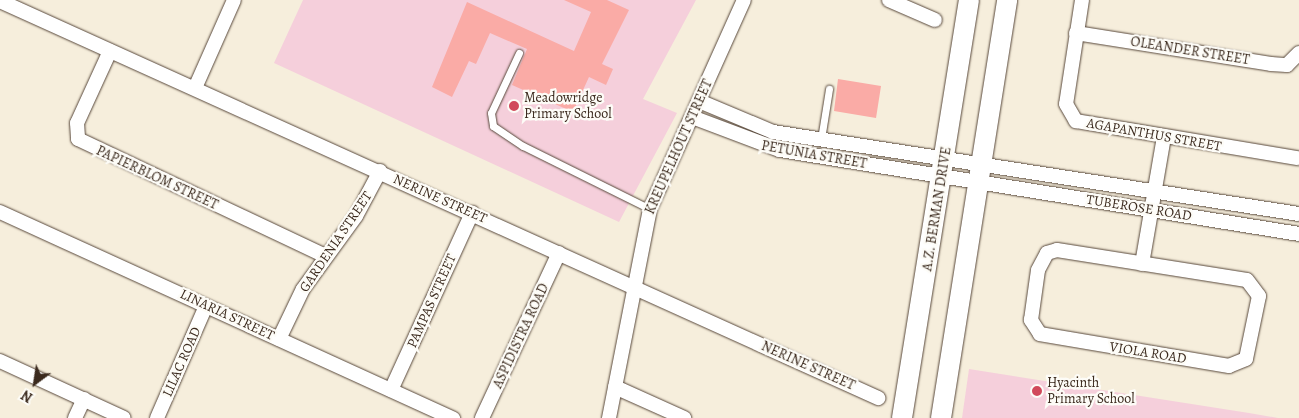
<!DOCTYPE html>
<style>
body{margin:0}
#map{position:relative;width:1299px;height:418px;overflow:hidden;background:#f6eedc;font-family:Alegreya,serif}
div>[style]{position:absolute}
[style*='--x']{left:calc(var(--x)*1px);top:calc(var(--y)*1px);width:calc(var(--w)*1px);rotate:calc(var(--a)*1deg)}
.built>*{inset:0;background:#f5cfdb}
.building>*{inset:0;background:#faaba6}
.roads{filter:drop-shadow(0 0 1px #57473a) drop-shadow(0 0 1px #57473a)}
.lane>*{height:7px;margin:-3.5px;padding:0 3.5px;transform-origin:3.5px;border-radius:3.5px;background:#fff}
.street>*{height:14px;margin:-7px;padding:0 7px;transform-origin:7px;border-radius:7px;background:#fff}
.secondary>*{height:20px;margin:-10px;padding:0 10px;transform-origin:10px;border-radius:10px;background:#fff}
.dots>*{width:14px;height:14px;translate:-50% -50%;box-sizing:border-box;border:2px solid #fdfcf7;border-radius:50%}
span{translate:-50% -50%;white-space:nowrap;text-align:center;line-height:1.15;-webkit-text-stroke:4.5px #fdfcf7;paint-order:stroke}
.street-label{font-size:14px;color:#3b2a1e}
.poi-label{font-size:14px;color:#3b2a1e}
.left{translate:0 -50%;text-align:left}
.north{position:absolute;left:10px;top:358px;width:50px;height:50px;-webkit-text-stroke:4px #fdfcf7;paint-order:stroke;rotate:211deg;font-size:14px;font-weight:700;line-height:20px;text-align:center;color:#3b2a1e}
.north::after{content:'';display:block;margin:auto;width:18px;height:22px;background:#3b2a1e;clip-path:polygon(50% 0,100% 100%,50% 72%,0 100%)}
</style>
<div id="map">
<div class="built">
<i style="clip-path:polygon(303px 0,696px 0,643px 99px,677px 113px,619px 222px,274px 63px)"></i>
<i style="clip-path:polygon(969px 369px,1249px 413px,1278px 418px,962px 418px)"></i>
</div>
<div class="building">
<i style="clip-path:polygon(564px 0,607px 0,629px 10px,602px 64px,613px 69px,606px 85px,589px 77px,573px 112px,512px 85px,527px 49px,490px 33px,476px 64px,469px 61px,452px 97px,432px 87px,467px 2px,574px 51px,591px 12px)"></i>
<i style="clip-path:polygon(838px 79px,881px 86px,876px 118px,834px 111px)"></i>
</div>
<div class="roads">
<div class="lane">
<i style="--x:519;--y:53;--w:66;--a:115"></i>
<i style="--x:491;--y:113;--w:13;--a:81"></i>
<i style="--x:493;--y:126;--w:36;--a:34"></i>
<i style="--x:523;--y:146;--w:142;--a:26.4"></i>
<i style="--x:821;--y:139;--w:51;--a:-80.9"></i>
</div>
<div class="street">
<i style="--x:889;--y:0;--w:50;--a:23.5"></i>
<i style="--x:1082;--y:0;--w:105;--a:98.7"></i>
<i style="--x:1066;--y:104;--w:20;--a:60"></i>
<i style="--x:1076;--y:121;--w:225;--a:9.5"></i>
<i style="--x:0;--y:1;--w:964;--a:24.33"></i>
<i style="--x:1076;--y:33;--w:197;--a:9"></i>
<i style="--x:1271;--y:64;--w:16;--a:4"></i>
<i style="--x:1287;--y:65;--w:17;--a:-45"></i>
<i style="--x:110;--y:51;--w:79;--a:114.6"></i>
<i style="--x:77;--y:123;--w:16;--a:86"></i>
<i style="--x:78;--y:139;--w:274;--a:25.3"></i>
<i style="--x:195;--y:88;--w:96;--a:-66.1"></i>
<i style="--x:699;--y:101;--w:80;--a:22.7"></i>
<i style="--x:773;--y:132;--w:532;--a:8.86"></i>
<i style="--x:692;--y:117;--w:94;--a:20.6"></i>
<i style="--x:780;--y:150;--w:526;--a:9.19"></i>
<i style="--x:0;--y:212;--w:498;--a:24.5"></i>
<i style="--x:1057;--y:250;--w:192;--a:9"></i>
<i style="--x:1247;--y:280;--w:20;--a:53"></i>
<i style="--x:1259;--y:296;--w:64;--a:101.7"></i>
<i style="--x:1246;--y:359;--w:18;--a:158"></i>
<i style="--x:1229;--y:366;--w:192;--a:-170.4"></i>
<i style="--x:1040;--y:334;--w:17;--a:-123"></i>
<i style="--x:1031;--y:320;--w:50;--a:-82"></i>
<i style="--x:1038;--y:270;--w:19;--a:-62"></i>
<i style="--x:1047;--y:253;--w:10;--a:-17"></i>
<i style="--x:1142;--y:264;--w:129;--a:-80.2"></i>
<i style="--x:279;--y:339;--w:55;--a:-64.4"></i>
<i style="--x:303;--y:289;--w:90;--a:-54"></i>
<i style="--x:356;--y:216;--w:51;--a:-61.9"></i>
<i style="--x:0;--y:361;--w:136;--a:24.7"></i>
<i style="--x:615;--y:387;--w:76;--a:24.2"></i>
<i style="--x:391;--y:390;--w:195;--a:-65.4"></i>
<i style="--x:75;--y:418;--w:21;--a:-65"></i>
<i style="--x:157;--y:418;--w:122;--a:-66.4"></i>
<i style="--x:482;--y:418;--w:182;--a:-65"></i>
<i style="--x:609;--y:418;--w:213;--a:-78.9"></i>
<i style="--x:650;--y:209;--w:229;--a:-65.8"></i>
</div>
<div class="secondary">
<i style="--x:902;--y:418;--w:423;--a:-80.9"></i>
<i style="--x:941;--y:418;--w:423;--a:-81"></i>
</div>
</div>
<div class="dots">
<i style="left:514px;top:106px;background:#d1495b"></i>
<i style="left:1037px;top:391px;background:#d1495b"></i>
</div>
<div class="street-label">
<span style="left:1190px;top:51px;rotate:9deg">OLEANDER STREET</span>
<span style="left:1154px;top:135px;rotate:10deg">AGAPANTHUS STREET</span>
<span style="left:679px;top:147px;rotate:-66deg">KREUPELHOUT STREET</span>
<span style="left:814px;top:155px;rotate:10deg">PETUNIA STREET</span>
<span style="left:157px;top:178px;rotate:25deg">PAPIERBLOM STREET</span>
<span style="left:440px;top:199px;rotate:24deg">NERINE STREET</span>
<span style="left:1139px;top:208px;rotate:9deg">TUBEROSE ROAD</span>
<span style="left:937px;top:209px;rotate:-81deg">A.Z. BERMAN DRIVE</span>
<span style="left:336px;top:242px;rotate:-56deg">GARDENIA STREET</span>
<span style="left:432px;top:301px;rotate:-66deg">PAMPAS STREET</span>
<span style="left:227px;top:315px;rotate:25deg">LINARIA STREET</span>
<span style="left:521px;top:336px;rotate:-65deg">ASPIDISTRA ROAD</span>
<span style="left:1148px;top:353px;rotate:9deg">VIOLA ROAD</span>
<span style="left:182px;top:362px;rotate:-66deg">LILAC ROAD</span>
<span style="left:808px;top:366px;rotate:24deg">NERINE STREET</span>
</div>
<div class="poi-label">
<span class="left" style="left:524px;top:106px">Meadowridge<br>Primary School</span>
<span class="left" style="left:1047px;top:391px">Hyacinth<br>Primary School</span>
</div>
<div class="north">N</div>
</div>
